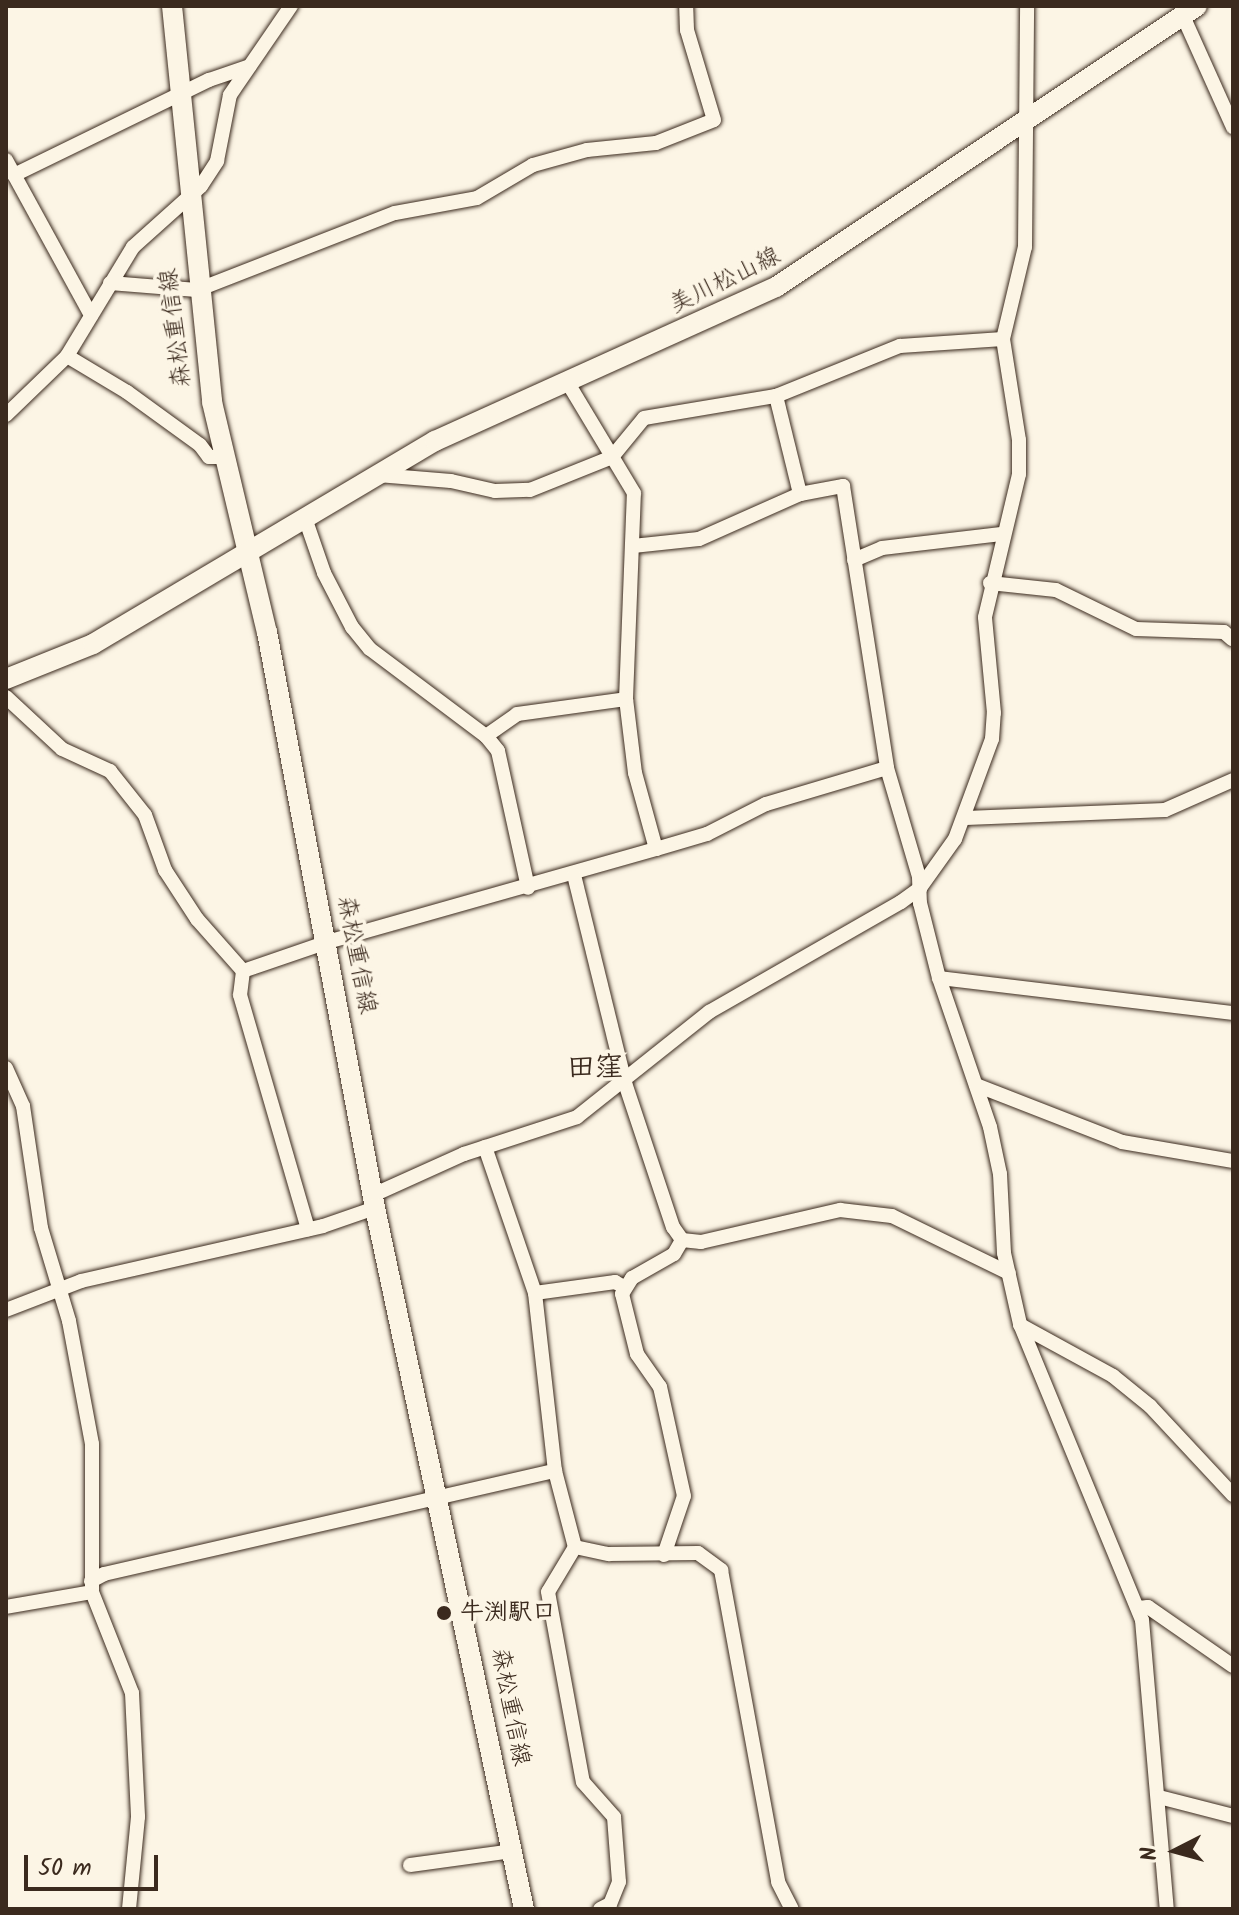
<!DOCTYPE html>
<meta charset="utf-8">
<style>
body{margin:0}
#map{position:relative;width:1239px;height:1915px;overflow:hidden;background:#fcf5e5;font-family:Kalam,"Klee One",sans-serif}
div>[style]{position:absolute}
[style*='--x']{left:calc(var(--x)*1px);top:calc(var(--y)*1px);width:calc(var(--w)*1px);rotate:calc(var(--a)*1deg)}
.roads{filter:drop-shadow(0 0 2px #3b2a1e) drop-shadow(0 0 2px #3b2a1e)}
.street>*{height:14px;margin:-7px;padding:0 7px;transform-origin:7px;border-radius:7px;background:#fcf5e5}
.secondary>*{height:20px;margin:-10px;padding:0 10px;transform-origin:10px;border-radius:10px;background:#fcf5e5}
.dots>*{width:22px;height:22px;translate:-50% -50%;box-sizing:border-box;border:4px solid #fcf5e5;border-radius:50%}
span{translate:-50% -50%;white-space:nowrap;text-align:center;line-height:1.15;-webkit-text-stroke:7px #fcf5e5;paint-order:stroke}
.street-label{font-size:24px;color:#3b2a1e}
.poi-label{font-size:24px;color:#3b2a1e;font-weight:700}
.left{translate:0 -50%;text-align:left}
.quarter-label{font-size:28px;color:#3b2a1e;font-weight:700}
.frame{position:absolute;inset:0;border:8px solid #3b2a1e;pointer-events:none}
.north{position:absolute;left:1135px;top:1811px;width:80px;height:80px;-webkit-text-stroke:6px #fcf5e5;paint-order:stroke;rotate:264deg;font-size:22px;font-weight:700;line-height:32px;text-align:center;color:#3b2a1e}
.north::after{content:'';display:block;margin:auto;width:28px;height:36px;background:#3b2a1e;clip-path:polygon(50% 0,100% 100%,50% 72%,0 100%)}
.scale{position:absolute;left:24px;top:1855px;width:134px;height:36px;box-sizing:border-box;border:4px solid #3b2a1e;border-top:0;padding-left:10px;font-size:24px;line-height:28px;white-space:nowrap;color:#3b2a1e;-webkit-text-stroke:6px #fcf5e5;paint-order:stroke}
</style>
<div id="map">
<div class="roads">
<div class="street">
<i style="--x:1183;--y:16;--w:122;--a:65.8"></i>
<i style="--x:6;--y:160;--w:177;--a:61.3"></i>
<i style="--x:14;--y:175;--w:217;--a:-26"></i>
<i style="--x:209;--y:80;--w:43;--a:-18.9"></i>
<i style="--x:110;--y:283;--w:87;--a:4.6"></i>
<i style="--x:197;--y:290;--w:212;--a:-21.3"></i>
<i style="--x:395;--y:213;--w:83;--a:-10.4"></i>
<i style="--x:477;--y:198;--w:65;--a:-30.5"></i>
<i style="--x:533;--y:165;--w:56;--a:-15.5"></i>
<i style="--x:587;--y:150;--w:69;--a:-5.8"></i>
<i style="--x:656;--y:143;--w:62;--a:-21.6"></i>
<i style="--x:714;--y:120;--w:94;--a:-106.7"></i>
<i style="--x:687;--y:30;--w:24;--a:-92"></i>
<i style="--x:67;--y:356;--w:70;--a:31"></i>
<i style="--x:127;--y:392;--w:90;--a:36"></i>
<i style="--x:200;--y:445;--w:15;--a:53"></i>
<i style="--x:209;--y:457;--w:13;--a:0"></i>
<i style="--x:776;--y:396;--w:101;--a:76.2"></i>
<i style="--x:6;--y:415;--w:85;--a:-44"></i>
<i style="--x:67;--y:356;--w:127;--a:-58.8"></i>
<i style="--x:133;--y:247;--w:91;--a:-41.9"></i>
<i style="--x:201;--y:186;--w:30;--a:-57"></i>
<i style="--x:217;--y:161;--w:67;--a:-78.9"></i>
<i style="--x:230;--y:95;--w:108;--a:-55.6"></i>
<i style="--x:378;--y:475;--w:73;--a:4.7"></i>
<i style="--x:451;--y:481;--w:45;--a:12.8"></i>
<i style="--x:495;--y:491;--w:35;--a:-2"></i>
<i style="--x:530;--y:490;--w:88;--a:-21.9"></i>
<i style="--x:612;--y:457;--w:50;--a:-50.6"></i>
<i style="--x:644;--y:418;--w:134;--a:-9.5"></i>
<i style="--x:776;--y:396;--w:134;--a:-22"></i>
<i style="--x:900;--y:346;--w:103;--a:-3.9"></i>
<i style="--x:305;--y:518;--w:58;--a:70.9"></i>
<i style="--x:324;--y:573;--w:61;--a:62.6"></i>
<i style="--x:352;--y:627;--w:28;--a:51"></i>
<i style="--x:370;--y:649;--w:145;--a:36.9"></i>
<i style="--x:486;--y:736;--w:19;--a:51"></i>
<i style="--x:498;--y:751;--w:140;--a:77.6"></i>
<i style="--x:633;--y:546;--w:66;--a:-6.1"></i>
<i style="--x:699;--y:539;--w:111;--a:-24"></i>
<i style="--x:800;--y:494;--w:44;--a:-10.5"></i>
<i style="--x:843;--y:486;--w:285;--a:81.1"></i>
<i style="--x:887;--y:768;--w:114;--a:73.6"></i>
<i style="--x:919;--y:877;--w:26;--a:88"></i>
<i style="--x:920;--y:903;--w:77;--a:75.8"></i>
<i style="--x:939;--y:978;--w:157;--a:71.1"></i>
<i style="--x:990;--y:1127;--w:48;--a:78"></i>
<i style="--x:1000;--y:1174;--w:79;--a:87.1"></i>
<i style="--x:1004;--y:1253;--w:73;--a:77.3"></i>
<i style="--x:1020;--y:1324;--w:320;--a:67.6"></i>
<i style="--x:1142;--y:1620;--w:290;--a:85.1"></i>
<i style="--x:854;--y:560;--w:30;--a:-23"></i>
<i style="--x:882;--y:548;--w:120;--a:-6.7"></i>
<i style="--x:990;--y:583;--w:66;--a:6.1"></i>
<i style="--x:1056;--y:590;--w:89;--a:26"></i>
<i style="--x:1136;--y:629;--w:88;--a:2"></i>
<i style="--x:1224;--y:632;--w:11;--a:41"></i>
<i style="--x:6;--y:697;--w:76;--a:42.9"></i>
<i style="--x:62;--y:749;--w:53;--a:24.6"></i>
<i style="--x:110;--y:771;--w:56;--a:51.5"></i>
<i style="--x:145;--y:815;--w:59;--a:70"></i>
<i style="--x:165;--y:870;--w:59;--a:56.9"></i>
<i style="--x:197;--y:919;--w:69;--a:48.5"></i>
<i style="--x:243;--y:971;--w:89;--a:-19"></i>
<i style="--x:327;--y:942;--w:342;--a:-15.8"></i>
<i style="--x:656;--y:849;--w:79;--a:-105.4"></i>
<i style="--x:635;--y:773;--w:75;--a:-96.9"></i>
<i style="--x:626;--y:699;--w:206;--a:-87.8"></i>
<i style="--x:634;--y:493;--w:132;--a:-121"></i>
<i style="--x:486;--y:736;--w:38;--a:-35"></i>
<i style="--x:517;--y:714;--w:110;--a:-7.8"></i>
<i style="--x:966;--y:818;--w:199;--a:-2.3"></i>
<i style="--x:1165;--y:810;--w:74;--a:-23.8"></i>
<i style="--x:656;--y:849;--w:53;--a:-16.4"></i>
<i style="--x:707;--y:834;--w:66;--a:-27"></i>
<i style="--x:766;--y:804;--w:126;--a:-16.6"></i>
<i style="--x:574;--y:875;--w:214;--a:76.2"></i>
<i style="--x:625;--y:1083;--w:152;--a:71.6"></i>
<i style="--x:673;--y:1227;--w:16;--a:55"></i>
<i style="--x:682;--y:1240;--w:19;--a:6"></i>
<i style="--x:701;--y:1242;--w:143;--a:-13"></i>
<i style="--x:840;--y:1210;--w:52;--a:6.6"></i>
<i style="--x:892;--y:1216;--w:130;--a:26"></i>
<i style="--x:243;--y:971;--w:24;--a:97"></i>
<i style="--x:240;--y:995;--w:244;--a:73.8"></i>
<i style="--x:939;--y:978;--w:296;--a:6.8"></i>
<i style="--x:6;--y:1068;--w:42;--a:65.9"></i>
<i style="--x:23;--y:1106;--w:123;--a:81.6"></i>
<i style="--x:41;--y:1228;--w:97;--a:73.2"></i>
<i style="--x:69;--y:1321;--w:125;--a:79.4"></i>
<i style="--x:92;--y:1444;--w:148;--a:90"></i>
<i style="--x:92;--y:1592;--w:109;--a:68.4"></i>
<i style="--x:132;--y:1693;--w:124;--a:87.2"></i>
<i style="--x:138;--y:1817;--w:92;--a:95.6"></i>
<i style="--x:976;--y:1085;--w:157;--a:21.3"></i>
<i style="--x:1122;--y:1142;--w:113;--a:9.7"></i>
<i style="--x:485;--y:1147;--w:154;--a:71.1"></i>
<i style="--x:535;--y:1293;--w:179;--a:83.6"></i>
<i style="--x:555;--y:1471;--w:79;--a:75.3"></i>
<i style="--x:575;--y:1547;--w:52;--a:121"></i>
<i style="--x:548;--y:1592;--w:193;--a:79.6"></i>
<i style="--x:583;--y:1782;--w:47;--a:48.5"></i>
<i style="--x:614;--y:1817;--w:65;--a:85.6"></i>
<i style="--x:619;--y:1882;--w:24;--a:112"></i>
<i style="--x:610;--y:1904;--w:11;--a:153"></i>
<i style="--x:373;--y:1195;--w:100;--a:-24.3"></i>
<i style="--x:464;--y:1154;--w:119;--a:-18.1"></i>
<i style="--x:577;--y:1117;--w:169;--a:-38.5"></i>
<i style="--x:709;--y:1012;--w:221;--a:-29.8"></i>
<i style="--x:901;--y:902;--w:24;--a:-36"></i>
<i style="--x:920;--y:888;--w:60;--a:-54.5"></i>
<i style="--x:955;--y:839;--w:107;--a:-69.7"></i>
<i style="--x:992;--y:739;--w:26;--a:-86"></i>
<i style="--x:994;--y:713;--w:96;--a:-95.4"></i>
<i style="--x:985;--y:617;--w:147;--a:-76.6"></i>
<i style="--x:1019;--y:474;--w:34;--a:-90"></i>
<i style="--x:1019;--y:440;--w:102;--a:-99"></i>
<i style="--x:1003;--y:339;--w:95;--a:-76.6"></i>
<i style="--x:1025;--y:247;--w:241;--a:-89.5"></i>
<i style="--x:535;--y:1293;--w:81;--a:-7.8"></i>
<i style="--x:615;--y:1282;--w:10;--a:29"></i>
<i style="--x:6;--y:1310;--w:80;--a:-21.1"></i>
<i style="--x:81;--y:1281;--w:248;--a:-12.8"></i>
<i style="--x:323;--y:1226;--w:55;--a:-19.1"></i>
<i style="--x:1020;--y:1325;--w:106;--a:28.7"></i>
<i style="--x:1113;--y:1376;--w:48;--a:39"></i>
<i style="--x:1150;--y:1406;--w:122;--a:47"></i>
<i style="--x:575;--y:1547;--w:35;--a:12"></i>
<i style="--x:609;--y:1554;--w:89;--a:-0.6"></i>
<i style="--x:698;--y:1553;--w:29;--a:36"></i>
<i style="--x:721;--y:1570;--w:317;--a:79.6"></i>
<i style="--x:778;--y:1882;--w:30;--a:63"></i>
<i style="--x:664;--y:1555;--w:62;--a:-71.3"></i>
<i style="--x:684;--y:1496;--w:112;--a:-102.4"></i>
<i style="--x:660;--y:1387;--w:40;--a:-124.9"></i>
<i style="--x:637;--y:1354;--w:62;--a:-104"></i>
<i style="--x:622;--y:1294;--w:19;--a:-58"></i>
<i style="--x:632;--y:1278;--w:48;--a:-29.7"></i>
<i style="--x:674;--y:1254;--w:16;--a:-60"></i>
<i style="--x:91;--y:1581;--w:15;--a:-28"></i>
<i style="--x:104;--y:1574;--w:463;--a:-12.9"></i>
<i style="--x:6;--y:1607;--w:87;--a:-9.9"></i>
<i style="--x:1138;--y:1608;--w:10;--a:-6"></i>
<i style="--x:1148;--y:1607;--w:103;--a:34.8"></i>
<i style="--x:1159;--y:1797;--w:76;--a:14.4"></i>
<i style="--x:410;--y:1865;--w:103;--a:-7.8"></i>
</div>
<div class="secondary">
<i style="--x:172;--y:6;--w:398;--a:84.2"></i>
<i style="--x:212;--y:402;--w:236;--a:76.6"></i>
<i style="--x:267;--y:632;--w:586;--a:79.38"></i>
<i style="--x:375;--y:1208;--w:717;--a:78"></i>
<i style="--x:6;--y:679;--w:94;--a:-21.9"></i>
<i style="--x:93;--y:644;--w:398;--a:-30.7"></i>
<i style="--x:435;--y:441;--w:374;--a:-24.3"></i>
<i style="--x:776;--y:287;--w:506;--a:-33.72"></i>
</div>
</div>
<div class="dots">
<i style="left:444px;top:1613px;background:#3b2a1e"></i>
</div>
<div class="street-label">
<span style="left:725px;top:281px;rotate:-26deg">美川松山線</span>
<span style="left:176px;top:328px;rotate:-97deg">森松重信線</span>
<span style="left:356px;top:955px;rotate:79deg">森松重信線</span>
<span style="left:510px;top:1707px;rotate:79deg">森松重信線</span>
</div>
<div class="poi-label">
<span class="left" style="left:460px;top:1613px">牛渕駅口</span>
</div>
<div class="quarter-label">
<span style="left:595px;top:1069px">田窪</span>
</div>
<div class="frame"></div>
<div class="north">N</div>
<div class="scale">50 m</div>
</div>
